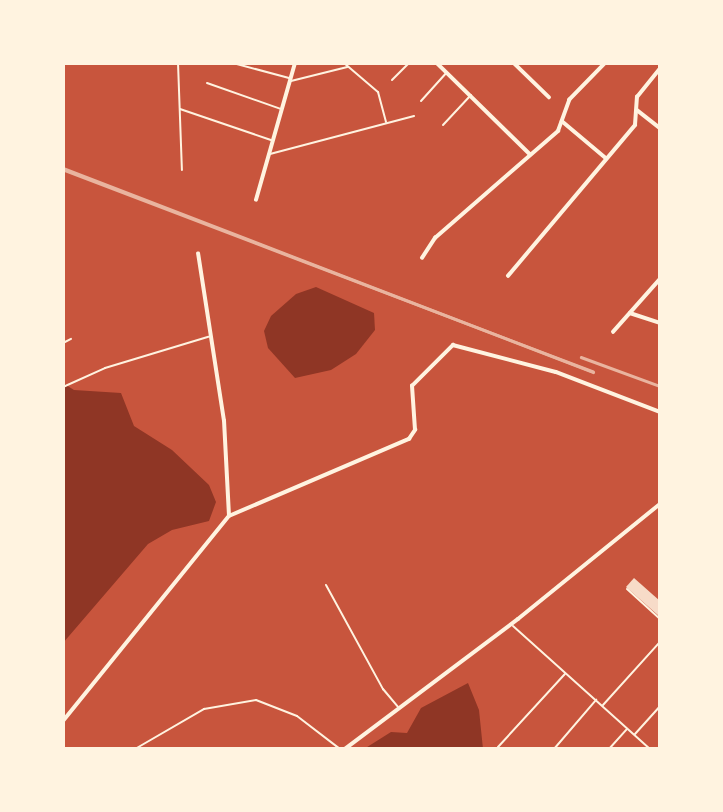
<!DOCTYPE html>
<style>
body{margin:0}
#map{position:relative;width:723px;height:812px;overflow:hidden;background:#c8553d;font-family:"PT Sans Narrow",sans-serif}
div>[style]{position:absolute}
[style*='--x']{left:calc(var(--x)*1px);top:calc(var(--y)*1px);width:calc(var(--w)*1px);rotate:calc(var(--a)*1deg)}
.water>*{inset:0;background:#8f3625}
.building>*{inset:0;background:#f7dbc8}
.service>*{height:2px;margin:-1px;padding:0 1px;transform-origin:1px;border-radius:1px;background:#fff3e0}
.minor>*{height:3.5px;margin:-1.75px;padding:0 1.75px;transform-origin:1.75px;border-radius:1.75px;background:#fff3e0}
.rail>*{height:2.5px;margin:-1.25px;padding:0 1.25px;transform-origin:1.25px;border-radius:1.25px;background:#e9b49f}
span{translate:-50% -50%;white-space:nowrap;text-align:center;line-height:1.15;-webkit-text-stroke:7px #fff3e0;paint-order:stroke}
.frame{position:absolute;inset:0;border:65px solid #fff3e0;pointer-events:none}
</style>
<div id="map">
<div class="water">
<i style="clip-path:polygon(316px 287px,374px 313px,375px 330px,356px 354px,331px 370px,295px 378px,268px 348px,264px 331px,271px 316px,296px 294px)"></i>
<i style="clip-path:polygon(63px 383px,74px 390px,121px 393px,134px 426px,172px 450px,209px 485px,216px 502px,209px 521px,172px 530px,148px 544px,63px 643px)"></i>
<i style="clip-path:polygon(468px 683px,479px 710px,483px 749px,364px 749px,391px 732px,407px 733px,421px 708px)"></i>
</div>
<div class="building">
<i style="clip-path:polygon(634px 578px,660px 601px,660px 617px,626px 587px)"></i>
</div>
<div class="service">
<i style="--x:178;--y:63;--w:107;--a:87.9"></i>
<i style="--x:233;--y:63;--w:58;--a:15"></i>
<i style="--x:344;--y:63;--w:45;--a:40.5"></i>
<i style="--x:378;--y:92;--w:31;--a:75"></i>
<i style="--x:392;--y:80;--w:24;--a:-45"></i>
<i style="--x:291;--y:81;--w:58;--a:-14"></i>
<i style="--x:207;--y:83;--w:78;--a:19.4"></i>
<i style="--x:421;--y:101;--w:38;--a:-48"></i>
<i style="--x:180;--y:109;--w:96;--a:18.8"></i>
<i style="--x:443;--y:125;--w:41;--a:-47"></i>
<i style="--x:270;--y:154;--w:149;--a:-14.8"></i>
<i style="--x:63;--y:343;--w:9;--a:-27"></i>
<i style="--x:63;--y:387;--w:46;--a:-24.3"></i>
<i style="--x:105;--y:368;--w:108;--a:-16.8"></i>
<i style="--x:326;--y:585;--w:119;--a:61.3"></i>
<i style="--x:383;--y:689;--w:23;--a:50"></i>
<i style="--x:627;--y:589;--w:45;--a:42.3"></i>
<i style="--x:513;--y:626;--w:184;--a:41.9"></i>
<i style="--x:603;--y:705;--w:85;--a:-47.9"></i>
<i style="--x:635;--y:734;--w:38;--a:-48"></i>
<i style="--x:498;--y:747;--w:99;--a:-47.5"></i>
<i style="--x:135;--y:749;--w:80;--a:-30.1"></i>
<i style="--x:204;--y:709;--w:53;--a:-9.8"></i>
<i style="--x:256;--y:700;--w:44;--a:21.3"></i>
<i style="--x:297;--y:716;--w:54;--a:37.5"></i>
<i style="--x:554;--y:749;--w:65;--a:-49.4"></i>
<i style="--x:609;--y:749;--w:27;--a:-48"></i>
</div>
<div class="minor">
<i style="--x:437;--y:63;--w:130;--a:44.4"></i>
<i style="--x:514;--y:63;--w:49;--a:44.2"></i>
<i style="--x:637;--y:110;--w:29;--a:38"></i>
<i style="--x:562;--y:121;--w:57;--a:40.1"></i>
<i style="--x:256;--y:200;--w:142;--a:-74.1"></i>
<i style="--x:422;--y:258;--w:24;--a:-57"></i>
<i style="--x:435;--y:238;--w:163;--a:-41"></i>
<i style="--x:558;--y:131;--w:33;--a:-70"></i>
<i style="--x:569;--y:100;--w:52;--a:-45.8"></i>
<i style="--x:508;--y:276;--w:197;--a:-49.9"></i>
<i style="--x:635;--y:125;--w:28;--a:-86"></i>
<i style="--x:637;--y:97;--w:36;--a:-51"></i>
<i style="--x:630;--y:313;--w:32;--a:18"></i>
<i style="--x:613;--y:332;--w:71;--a:-48.4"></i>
<i style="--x:229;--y:516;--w:196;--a:-23.2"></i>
<i style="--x:409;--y:439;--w:11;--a:-56"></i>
<i style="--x:415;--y:430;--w:44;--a:-93.9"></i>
<i style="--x:412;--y:386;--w:58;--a:-45"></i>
<i style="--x:453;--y:345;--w:106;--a:14.7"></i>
<i style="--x:556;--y:372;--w:111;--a:21"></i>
<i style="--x:63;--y:721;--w:264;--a:-51"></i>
<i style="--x:229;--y:516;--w:95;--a:-93"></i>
<i style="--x:224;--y:421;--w:169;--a:-98.8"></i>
<i style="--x:345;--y:749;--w:216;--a:-36.9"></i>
<i style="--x:518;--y:619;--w:183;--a:-39"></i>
</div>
<div class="rail">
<i style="--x:63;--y:168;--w:568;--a:21.05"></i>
<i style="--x:593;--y:372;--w:567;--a:-159.14"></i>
<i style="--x:581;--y:357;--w:84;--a:20.2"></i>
</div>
<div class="frame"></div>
</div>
